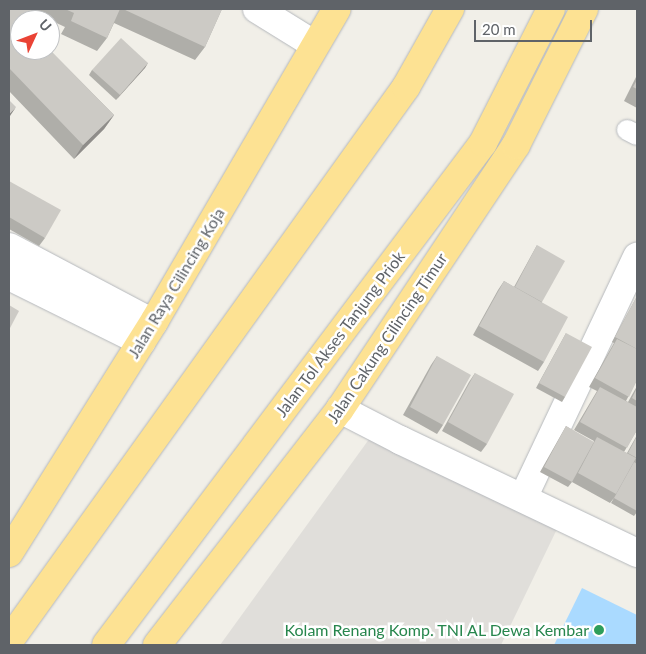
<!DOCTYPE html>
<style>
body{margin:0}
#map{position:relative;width:646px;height:654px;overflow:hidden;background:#f1efe8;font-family:Lato,sans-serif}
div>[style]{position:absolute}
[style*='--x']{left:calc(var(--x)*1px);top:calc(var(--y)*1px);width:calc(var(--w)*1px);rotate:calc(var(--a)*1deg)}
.industrial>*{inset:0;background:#e0deda}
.water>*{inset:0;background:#aadaff}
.roads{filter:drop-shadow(0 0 1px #b5b8bc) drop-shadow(0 0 1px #b5b8bc)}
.lane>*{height:20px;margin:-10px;padding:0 10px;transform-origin:10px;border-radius:10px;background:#fff}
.street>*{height:28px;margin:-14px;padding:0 14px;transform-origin:14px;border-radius:14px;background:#fff}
.highway>*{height:28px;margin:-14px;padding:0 14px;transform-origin:14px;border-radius:14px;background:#fde293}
.wall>*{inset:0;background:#afaea9}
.shaded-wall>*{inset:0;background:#8f8d8a}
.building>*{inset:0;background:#cccac5}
.dots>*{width:14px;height:14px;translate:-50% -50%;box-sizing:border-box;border:2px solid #fff;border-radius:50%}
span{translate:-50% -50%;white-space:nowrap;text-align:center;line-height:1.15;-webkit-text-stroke:5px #fff;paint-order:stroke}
.street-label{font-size:16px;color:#5f6368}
.leisure-label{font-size:16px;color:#27864d}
.right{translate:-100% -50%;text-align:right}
.frame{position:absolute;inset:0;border:10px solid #5f6368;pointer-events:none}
.north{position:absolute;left:10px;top:10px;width:50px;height:50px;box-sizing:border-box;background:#fff;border:1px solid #bfc1c3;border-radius:50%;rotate:47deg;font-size:14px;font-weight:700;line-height:20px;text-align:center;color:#5f6368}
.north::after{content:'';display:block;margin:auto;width:18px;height:22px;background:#ea4335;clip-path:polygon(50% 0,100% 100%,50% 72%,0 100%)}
.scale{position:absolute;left:474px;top:20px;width:118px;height:22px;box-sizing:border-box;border:2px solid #5f6368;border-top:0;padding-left:6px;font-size:15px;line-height:18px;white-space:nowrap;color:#5f6368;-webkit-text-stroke:4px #fff;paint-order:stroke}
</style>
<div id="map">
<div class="industrial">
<i style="clip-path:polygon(375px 431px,557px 529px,501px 645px,220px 645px)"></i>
</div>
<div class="water">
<i style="clip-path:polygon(582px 588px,637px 615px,637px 645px,554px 645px)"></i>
</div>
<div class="roads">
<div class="lane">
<i style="--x:627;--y:130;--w:11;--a:27"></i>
</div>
<div class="street">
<i style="--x:257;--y:9;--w:68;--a:31.8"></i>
<i style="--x:9;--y:247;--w:163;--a:27.8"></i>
<i style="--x:9;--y:276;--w:148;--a:26.4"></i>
<i style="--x:340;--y:409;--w:68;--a:27.3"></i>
<i style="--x:400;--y:440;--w:263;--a:25.5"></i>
<i style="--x:523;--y:498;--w:267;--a:-64.7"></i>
</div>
<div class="highway">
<i style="--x:9;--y:553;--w:275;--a:-57.9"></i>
<i style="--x:155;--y:320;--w:360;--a:-59.7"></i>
<i style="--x:9;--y:641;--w:682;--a:-54.37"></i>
<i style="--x:406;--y:87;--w:90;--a:-60.6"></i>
<i style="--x:106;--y:645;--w:628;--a:-53.09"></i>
<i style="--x:483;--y:143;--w:150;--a:-63.1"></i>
<i style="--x:157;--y:645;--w:299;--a:-52.2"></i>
<i style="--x:340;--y:409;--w:317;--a:-56.3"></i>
<i style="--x:516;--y:145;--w:152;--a:-63.4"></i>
</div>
</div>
<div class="wall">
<i style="clip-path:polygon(9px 9px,222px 9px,205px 47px,195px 60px,114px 23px,107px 38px,97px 51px,61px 34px,65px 27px,31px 11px,20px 20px,114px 115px,104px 129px,74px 159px,9px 91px)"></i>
<i style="clip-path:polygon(148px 63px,116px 100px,89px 75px,92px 70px)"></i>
<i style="clip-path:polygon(637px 75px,637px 108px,624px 101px)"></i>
<i style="clip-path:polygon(9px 181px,45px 238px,39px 246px,9px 229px)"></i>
<i style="clip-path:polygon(537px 245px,542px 302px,544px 362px,538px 371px,473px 335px,498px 290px,504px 281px,514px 287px)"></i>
<i style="clip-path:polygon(636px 298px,637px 298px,637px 380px,626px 401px,628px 402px,637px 386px,637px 430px,624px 452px,627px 453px,637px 435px,637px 512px,634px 516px,611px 503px,614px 498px,610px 503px,572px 482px,568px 487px,540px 472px,566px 426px,593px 443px,594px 441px,574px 430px,597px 391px,589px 387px,614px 343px,612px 342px)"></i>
<i style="clip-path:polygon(566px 333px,565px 397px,562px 402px,536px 388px)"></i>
<i style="clip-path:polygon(437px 356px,443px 425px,437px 434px,403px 415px,431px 365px)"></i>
<i style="clip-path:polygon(475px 373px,487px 444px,481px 452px,442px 431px,469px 382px)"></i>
</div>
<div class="shaded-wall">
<i style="clip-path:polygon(148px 63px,145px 68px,116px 100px,120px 95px)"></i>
<i style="clip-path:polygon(16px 107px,10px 116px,9px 117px,9px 114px)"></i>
<i style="clip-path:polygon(114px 115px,104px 129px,74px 159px,83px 145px)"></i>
</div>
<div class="building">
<i style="clip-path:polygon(9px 9px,32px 9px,27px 20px,20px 20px,20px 50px,50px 50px,114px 115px,83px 145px,9px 68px)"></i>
<i style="clip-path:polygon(65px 9px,120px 9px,107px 38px,71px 21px,74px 13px)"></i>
<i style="clip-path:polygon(123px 9px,222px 9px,205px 47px)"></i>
<i style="clip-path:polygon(121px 38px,148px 63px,120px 95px,92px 70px)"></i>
<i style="clip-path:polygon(637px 80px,637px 89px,633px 87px)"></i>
<i style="clip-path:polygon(9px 100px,16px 107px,9px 114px)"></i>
<i style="clip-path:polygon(9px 181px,61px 210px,45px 238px,9px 217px)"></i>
<i style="clip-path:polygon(537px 245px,565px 261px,542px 302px,515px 287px)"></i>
<i style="clip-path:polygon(504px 281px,568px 317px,544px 362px,479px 326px)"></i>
<i style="clip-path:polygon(636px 298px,637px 298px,637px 349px,615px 337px)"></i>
<i style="clip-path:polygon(9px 305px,19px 311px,9px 330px)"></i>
<i style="clip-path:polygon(566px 333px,592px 347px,565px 397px,539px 383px)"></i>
<i style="clip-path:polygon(617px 339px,637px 349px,637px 380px,629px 397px,595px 378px)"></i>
<i style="clip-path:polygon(437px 356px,471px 375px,443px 425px,410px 407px)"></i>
<i style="clip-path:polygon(475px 373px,514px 394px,487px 444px,448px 422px)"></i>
<i style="clip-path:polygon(600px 387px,637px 407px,637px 430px,627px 448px,580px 422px)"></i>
<i style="clip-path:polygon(637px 388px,637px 401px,632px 398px)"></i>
<i style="clip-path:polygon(566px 426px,594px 442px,572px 482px,544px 467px)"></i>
<i style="clip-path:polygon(637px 436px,637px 458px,628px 453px)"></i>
<i style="clip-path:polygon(597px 437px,636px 458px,616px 494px,578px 473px)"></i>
<i style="clip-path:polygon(634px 462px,637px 464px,637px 511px,614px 498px)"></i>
</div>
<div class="dots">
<i style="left:599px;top:630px;background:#2e9e5b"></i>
</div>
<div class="street-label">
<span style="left:176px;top:283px;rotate:-59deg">Jalan Raya Cilincing Koja</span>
<span style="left:340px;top:334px;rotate:-53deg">Jalan Tol Akses Tanjung Priok</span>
<span style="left:387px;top:338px;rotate:-56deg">Jalan Cakung Cilincing Timur</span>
</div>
<div class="leisure-label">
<span class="right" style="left:589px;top:630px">Kolam Renang Komp. TNI AL Dewa Kembar</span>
</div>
<div class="frame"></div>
<div class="north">U</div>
<div class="scale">20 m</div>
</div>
